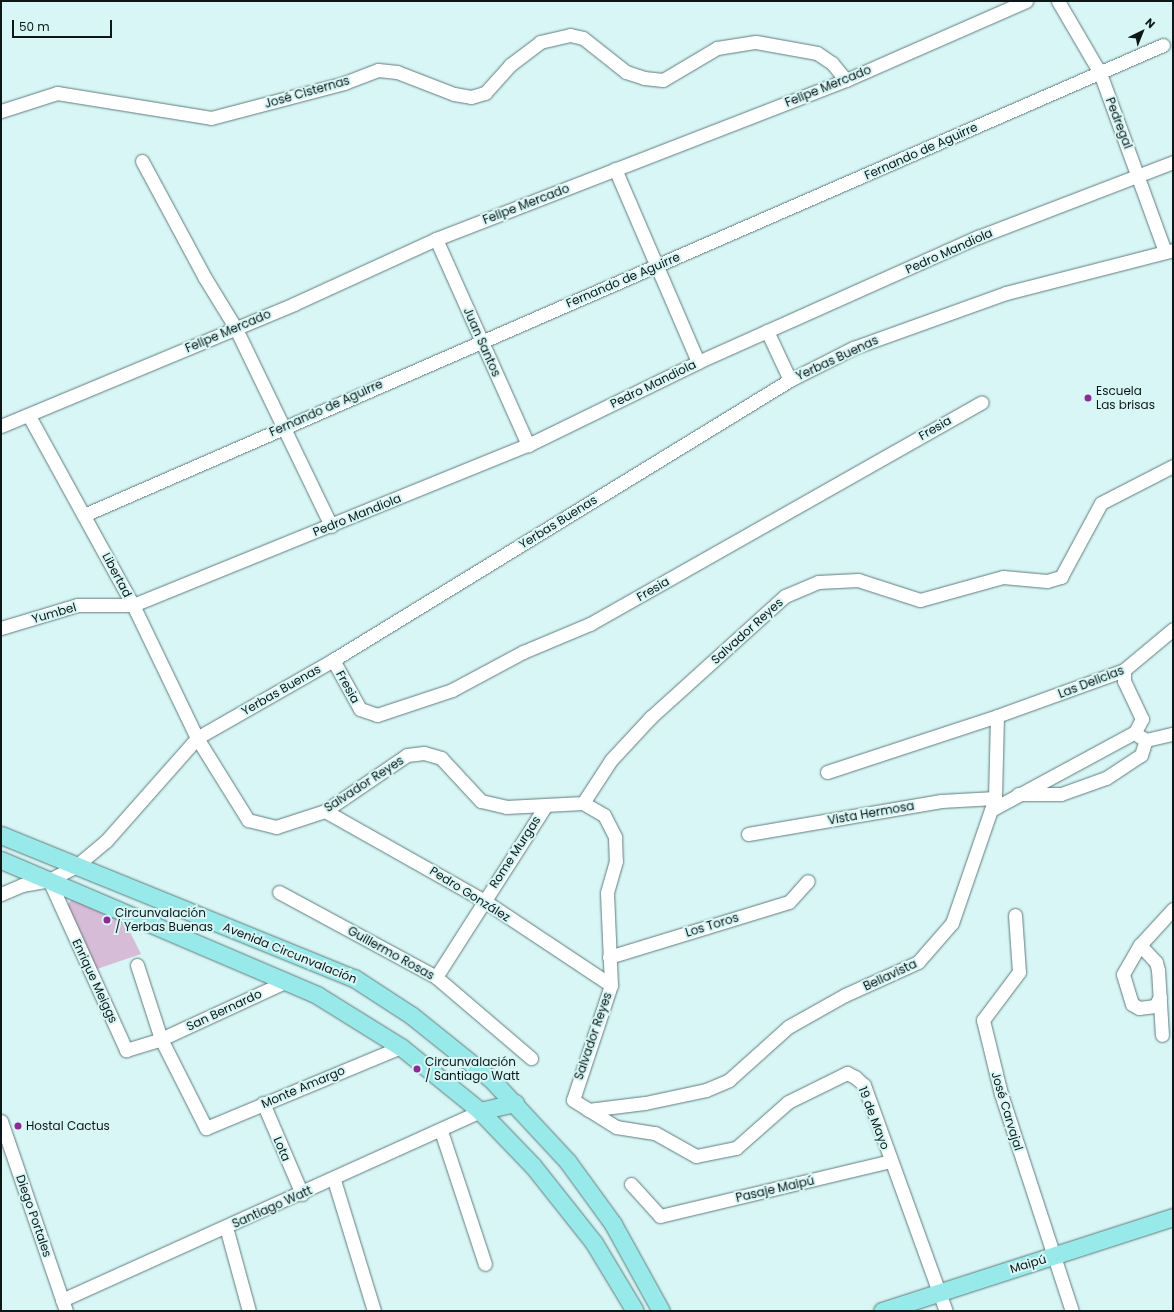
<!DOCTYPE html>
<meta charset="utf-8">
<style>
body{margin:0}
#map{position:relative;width:1174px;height:1312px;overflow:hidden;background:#d8f6f6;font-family:Poppins,sans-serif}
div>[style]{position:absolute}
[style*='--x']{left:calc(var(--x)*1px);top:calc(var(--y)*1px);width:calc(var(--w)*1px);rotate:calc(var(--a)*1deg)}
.green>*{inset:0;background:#d7bcd8}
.roads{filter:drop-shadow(0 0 1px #607b7b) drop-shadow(0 0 1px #607b7b)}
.minor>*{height:13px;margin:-6.5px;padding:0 6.5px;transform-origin:6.5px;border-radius:6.5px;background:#fff}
.major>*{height:17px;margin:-8.5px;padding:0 8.5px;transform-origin:8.5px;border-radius:8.5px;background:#98e9e9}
.dots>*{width:11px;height:11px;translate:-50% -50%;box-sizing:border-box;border:2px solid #d8f6f6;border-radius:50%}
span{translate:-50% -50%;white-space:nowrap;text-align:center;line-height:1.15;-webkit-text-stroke:4px #d8f6f6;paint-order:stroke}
.street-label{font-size:12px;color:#0c1717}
.poi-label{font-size:12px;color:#0c1717}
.left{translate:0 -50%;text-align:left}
.frame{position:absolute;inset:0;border:2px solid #0c1717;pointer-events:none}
.north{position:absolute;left:1122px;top:12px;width:40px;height:40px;-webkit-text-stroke:3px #d8f6f6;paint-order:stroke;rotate:43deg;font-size:11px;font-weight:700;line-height:16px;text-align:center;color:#0c1717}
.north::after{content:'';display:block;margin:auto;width:14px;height:18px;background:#0c1717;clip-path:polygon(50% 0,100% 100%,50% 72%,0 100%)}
.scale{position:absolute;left:12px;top:20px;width:100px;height:18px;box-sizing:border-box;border:2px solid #0c1717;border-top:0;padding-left:5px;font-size:12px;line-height:14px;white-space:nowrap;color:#0c1717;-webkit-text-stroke:3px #d8f6f6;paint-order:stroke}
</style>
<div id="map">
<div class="green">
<i style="clip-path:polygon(74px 897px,123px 918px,141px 954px,94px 970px,66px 906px)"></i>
</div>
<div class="roads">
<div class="minor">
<i style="--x:1058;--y:1;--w:83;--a:59.7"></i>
<i style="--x:1100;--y:73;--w:190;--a:70"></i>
<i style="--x:1;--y:111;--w:59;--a:-17.8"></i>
<i style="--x:57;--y:93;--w:156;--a:9.2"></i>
<i style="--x:211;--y:118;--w:138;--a:-14.7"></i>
<i style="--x:344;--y:83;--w:36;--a:-21"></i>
<i style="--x:378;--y:70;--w:19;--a:6"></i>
<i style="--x:397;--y:72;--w:61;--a:21.1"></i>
<i style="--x:454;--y:94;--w:17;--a:10"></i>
<i style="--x:471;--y:97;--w:15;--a:-16"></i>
<i style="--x:485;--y:93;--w:38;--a:-48"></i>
<i style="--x:510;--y:65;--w:38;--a:-37"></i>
<i style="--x:540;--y:42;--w:31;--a:-13"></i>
<i style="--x:570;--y:35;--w:13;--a:13"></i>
<i style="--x:583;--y:38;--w:55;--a:38.3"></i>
<i style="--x:626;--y:72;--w:19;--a:18"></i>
<i style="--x:644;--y:78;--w:19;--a:6"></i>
<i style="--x:663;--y:80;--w:63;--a:-30.7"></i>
<i style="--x:717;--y:48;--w:39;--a:-9"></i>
<i style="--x:756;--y:42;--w:62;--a:10.2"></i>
<i style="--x:817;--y:53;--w:18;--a:34"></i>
<i style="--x:832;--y:63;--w:22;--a:51"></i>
<i style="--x:142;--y:161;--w:133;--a:61.7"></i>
<i style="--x:205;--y:278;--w:57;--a:58.5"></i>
<i style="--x:235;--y:327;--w:221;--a:64.2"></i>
<i style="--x:615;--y:169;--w:210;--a:66.7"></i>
<i style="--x:436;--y:239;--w:226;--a:65.9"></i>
<i style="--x:767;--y:331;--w:54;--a:64.9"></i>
<i style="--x:29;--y:416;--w:216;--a:61.2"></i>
<i style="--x:133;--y:605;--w:148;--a:64.3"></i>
<i style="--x:197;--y:738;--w:97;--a:58.1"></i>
<i style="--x:248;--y:820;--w:29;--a:14"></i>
<i style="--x:276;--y:827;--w:52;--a:-18.1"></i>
<i style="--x:325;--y:811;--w:99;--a:-34.3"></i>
<i style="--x:407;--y:755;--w:17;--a:-7"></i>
<i style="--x:424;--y:753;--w:18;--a:16"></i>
<i style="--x:441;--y:758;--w:59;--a:47.1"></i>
<i style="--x:481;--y:801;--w:26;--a:13"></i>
<i style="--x:506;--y:807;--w:77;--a:-3"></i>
<i style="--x:583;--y:803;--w:24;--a:30"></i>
<i style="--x:604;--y:815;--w:25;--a:63"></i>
<i style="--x:615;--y:837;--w:24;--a:88"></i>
<i style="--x:616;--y:861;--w:33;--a:106"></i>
<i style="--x:607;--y:893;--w:92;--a:87.5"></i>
<i style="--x:611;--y:985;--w:121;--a:108.3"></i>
<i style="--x:573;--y:1100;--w:51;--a:32.1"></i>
<i style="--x:616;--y:1127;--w:39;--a:9"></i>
<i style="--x:655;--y:1133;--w:47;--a:29.3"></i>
<i style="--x:696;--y:1156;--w:41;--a:-11.3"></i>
<i style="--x:736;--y:1148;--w:69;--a:-41.5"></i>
<i style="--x:788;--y:1102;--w:66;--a:-26.2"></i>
<i style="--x:847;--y:1073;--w:9;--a:27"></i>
<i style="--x:855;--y:1077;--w:12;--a:42"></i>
<i style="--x:864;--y:1085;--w:240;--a:70.1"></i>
<i style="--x:1;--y:426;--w:317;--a:-22.6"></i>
<i style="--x:294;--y:304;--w:156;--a:-24.6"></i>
<i style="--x:436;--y:239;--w:440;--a:-21.2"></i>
<i style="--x:846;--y:80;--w:197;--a:-23.7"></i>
<i style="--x:84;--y:515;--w:1177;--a:-23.54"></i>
<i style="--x:1;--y:628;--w:79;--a:-16.8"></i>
<i style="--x:77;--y:605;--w:56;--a:0"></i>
<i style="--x:133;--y:605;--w:426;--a:-22.1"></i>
<i style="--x:528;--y:445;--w:189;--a:-26"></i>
<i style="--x:698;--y:362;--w:307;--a:-24.1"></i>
<i style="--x:978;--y:237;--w:209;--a:-21"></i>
<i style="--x:333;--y:660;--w:56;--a:61.1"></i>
<i style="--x:360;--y:709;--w:18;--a:19"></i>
<i style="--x:377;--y:715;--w:79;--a:-18.4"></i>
<i style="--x:452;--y:690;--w:81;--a:-28.2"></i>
<i style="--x:523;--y:652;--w:73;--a:-22.7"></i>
<i style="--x:590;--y:624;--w:450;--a:-29.5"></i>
<i style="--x:1139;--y:736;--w:8;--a:30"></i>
<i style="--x:1146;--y:740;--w:28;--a:-13"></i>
<i style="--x:827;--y:772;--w:179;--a:-18.2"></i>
<i style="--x:1018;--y:794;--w:43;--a:0"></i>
<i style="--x:1061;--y:794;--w:48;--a:-19.6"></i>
<i style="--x:1106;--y:778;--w:42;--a:-33.3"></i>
<i style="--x:1141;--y:755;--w:16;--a:-72"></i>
<i style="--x:583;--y:803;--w:51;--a:-56.9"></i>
<i style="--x:611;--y:760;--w:59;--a:-47.1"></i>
<i style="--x:651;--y:717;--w:181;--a:-42.1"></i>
<i style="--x:785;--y:596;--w:36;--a:-23"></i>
<i style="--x:818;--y:582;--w:40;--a:-2.9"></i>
<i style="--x:858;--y:580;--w:65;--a:17.9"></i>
<i style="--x:920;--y:600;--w:86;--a:-15.5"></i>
<i style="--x:1003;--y:577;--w:44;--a:5.2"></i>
<i style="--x:1047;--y:581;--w:15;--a:-16"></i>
<i style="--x:1061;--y:577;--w:84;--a:-61.6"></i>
<i style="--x:1101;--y:503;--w:81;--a:-27.2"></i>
<i style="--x:991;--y:810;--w:164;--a:-28.4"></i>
<i style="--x:1135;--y:732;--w:15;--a:-62"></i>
<i style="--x:1142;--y:719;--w:42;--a:-115.3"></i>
<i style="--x:1124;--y:681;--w:11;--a:-90"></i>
<i style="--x:325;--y:811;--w:181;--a:29.4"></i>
<i style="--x:483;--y:900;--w:154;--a:33.6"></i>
<i style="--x:748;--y:834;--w:196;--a:-9.7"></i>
<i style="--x:941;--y:801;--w:54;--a:-3.2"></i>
<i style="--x:49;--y:880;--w:187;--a:65.6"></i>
<i style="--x:126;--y:1050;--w:37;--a:-17"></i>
<i style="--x:161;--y:1039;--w:139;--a:-24.7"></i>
<i style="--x:279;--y:892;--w:179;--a:28.4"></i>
<i style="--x:436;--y:977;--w:125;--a:40.5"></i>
<i style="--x:1;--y:894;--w:23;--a:-23"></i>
<i style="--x:22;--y:885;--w:27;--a:-10"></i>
<i style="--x:49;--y:880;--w:30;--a:-27"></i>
<i style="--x:76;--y:866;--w:39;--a:-40"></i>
<i style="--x:106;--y:841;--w:137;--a:-48.5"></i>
<i style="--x:197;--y:738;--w:157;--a:-29.8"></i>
<i style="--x:333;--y:660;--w:536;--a:-31.5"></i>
<i style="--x:790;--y:380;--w:71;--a:-26.9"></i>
<i style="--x:853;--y:348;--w:163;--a:-19.8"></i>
<i style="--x:1006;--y:293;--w:172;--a:-14.4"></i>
<i style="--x:1015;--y:915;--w:57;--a:86"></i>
<i style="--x:1019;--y:972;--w:60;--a:126.9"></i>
<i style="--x:983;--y:1020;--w:76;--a:76.3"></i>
<i style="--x:1001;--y:1094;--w:228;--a:71.9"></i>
<i style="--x:1140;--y:945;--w:23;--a:47"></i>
<i style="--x:1156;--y:962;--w:8;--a:76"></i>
<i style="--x:1158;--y:970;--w:65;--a:86.5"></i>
<i style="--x:609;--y:957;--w:188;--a:-17"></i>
<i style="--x:789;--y:902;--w:28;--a:-48"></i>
<i style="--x:137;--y:965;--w:78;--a:72"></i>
<i style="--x:161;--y:1039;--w:100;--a:63.2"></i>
<i style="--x:206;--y:1128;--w:211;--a:-22.6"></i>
<i style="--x:436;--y:977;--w:201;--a:-57.4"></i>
<i style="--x:1160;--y:997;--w:10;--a:119"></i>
<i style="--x:1155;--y:1006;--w:16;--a:173"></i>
<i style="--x:1139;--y:1008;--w:8;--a:-150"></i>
<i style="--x:1132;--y:1004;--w:31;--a:-107"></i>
<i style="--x:1123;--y:974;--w:34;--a:-60"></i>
<i style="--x:1140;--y:945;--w:49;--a:-47.5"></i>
<i style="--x:263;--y:1103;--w:99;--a:66.8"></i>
<i style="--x:588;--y:1110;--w:57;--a:-7"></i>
<i style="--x:645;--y:1103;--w:62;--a:-12"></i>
<i style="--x:706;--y:1090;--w:25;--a:-23"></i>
<i style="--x:729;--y:1080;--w:79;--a:-41.9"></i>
<i style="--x:788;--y:1027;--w:65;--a:-29.3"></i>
<i style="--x:845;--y:995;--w:80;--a:-24.3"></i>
<i style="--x:918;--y:962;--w:52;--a:-48.9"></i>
<i style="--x:952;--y:923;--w:132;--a:-71"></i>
<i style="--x:995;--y:798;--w:82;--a:-88.6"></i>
<i style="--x:997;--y:716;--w:135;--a:-19.9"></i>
<i style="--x:1124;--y:670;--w:64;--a:-39.9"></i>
<i style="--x:1;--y:1121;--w:201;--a:71.1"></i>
<i style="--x:441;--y:1131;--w:140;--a:71.7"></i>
<i style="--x:334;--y:1180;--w:137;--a:73"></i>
<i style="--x:631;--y:1184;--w:43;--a:47.8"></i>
<i style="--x:660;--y:1216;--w:236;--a:-13.4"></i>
<i style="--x:226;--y:1227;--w:87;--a:74.7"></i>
<i style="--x:62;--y:1300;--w:459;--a:-24.3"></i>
</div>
<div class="major">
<i style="--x:1;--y:835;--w:381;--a:22.1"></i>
<i style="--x:354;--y:978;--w:68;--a:33"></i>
<i style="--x:411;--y:1015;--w:102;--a:38.7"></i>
<i style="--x:491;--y:1079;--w:113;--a:47.1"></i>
<i style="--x:568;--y:1162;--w:77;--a:54"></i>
<i style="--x:613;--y:1224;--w:99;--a:61.1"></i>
<i style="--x:1;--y:860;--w:344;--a:23.1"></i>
<i style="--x:317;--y:995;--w:99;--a:31.8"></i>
<i style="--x:401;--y:1047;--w:102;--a:39"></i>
<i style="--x:480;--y:1111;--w:76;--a:46.1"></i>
<i style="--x:533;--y:1166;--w:98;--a:51.6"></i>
<i style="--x:594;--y:1243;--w:79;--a:58.9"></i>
<i style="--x:480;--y:1111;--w:36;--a:-13"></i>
<i style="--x:882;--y:1311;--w:306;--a:-17.9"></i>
</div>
</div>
<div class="dots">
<i style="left:1088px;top:398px;background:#8c2b94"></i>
<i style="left:107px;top:920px;background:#8c2b94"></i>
<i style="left:417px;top:1069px;background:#8c2b94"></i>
<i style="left:18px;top:1126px;background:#8c2b94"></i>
</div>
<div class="street-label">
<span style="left:828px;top:86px;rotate:-22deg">Felipe Mercado</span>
<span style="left:307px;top:92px;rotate:-16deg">José Cisternas</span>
<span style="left:1119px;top:123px;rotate:69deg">Pedregal</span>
<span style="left:921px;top:151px;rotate:-24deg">Fernando de Aguirre</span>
<span style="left:526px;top:204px;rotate:-21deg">Felipe Mercado</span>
<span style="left:949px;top:251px;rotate:-24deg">Pedro Mandiola</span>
<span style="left:623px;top:280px;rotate:-23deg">Fernando de Aguirre</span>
<span style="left:228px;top:331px;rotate:-23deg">Felipe Mercado</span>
<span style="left:482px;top:342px;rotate:66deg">Juan Santos</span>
<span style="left:837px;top:358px;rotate:-25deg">Yerbas Buenas</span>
<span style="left:653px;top:384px;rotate:-26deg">Pedro Mandiola</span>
<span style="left:326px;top:408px;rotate:-24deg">Fernando de Aguirre</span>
<span style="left:935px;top:428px;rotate:-30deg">Fresia</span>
<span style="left:357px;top:515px;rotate:-22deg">Pedro Mandiola</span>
<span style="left:558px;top:522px;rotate:-32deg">Yerbas Buenas</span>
<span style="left:117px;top:575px;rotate:62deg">Libertad</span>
<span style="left:653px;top:589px;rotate:-30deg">Fresia</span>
<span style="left:54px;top:613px;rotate:-16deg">Yumbel</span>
<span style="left:747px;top:631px;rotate:-42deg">Salvador Reyes</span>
<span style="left:1091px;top:682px;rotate:-21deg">Las Delicias</span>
<span style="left:348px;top:687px;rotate:61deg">Fresia</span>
<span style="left:281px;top:690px;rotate:-30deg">Yerbas Buenas</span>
<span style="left:364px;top:784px;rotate:-33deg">Salvador Reyes</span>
<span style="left:871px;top:813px;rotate:-10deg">Vista Hermosa</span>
<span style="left:515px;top:852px;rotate:-57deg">Rome Murgas</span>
<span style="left:470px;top:894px;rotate:32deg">Pedro González</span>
<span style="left:712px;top:925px;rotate:-17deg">Los Toros</span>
<span style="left:290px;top:953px;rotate:22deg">Avenida Circunvalación</span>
<span style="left:391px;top:953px;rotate:29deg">Guillermo Rosas</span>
<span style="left:890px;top:975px;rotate:-25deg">Bellavista</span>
<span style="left:95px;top:981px;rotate:65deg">Enrique Meiggs</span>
<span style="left:224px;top:1010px;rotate:-25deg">San Bernardo</span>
<span style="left:593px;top:1036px;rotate:-71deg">Salvador Reyes</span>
<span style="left:303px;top:1087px;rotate:-23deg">Monte Amargo</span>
<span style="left:1007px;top:1111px;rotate:73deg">José Carvajal</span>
<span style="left:874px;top:1118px;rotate:69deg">19 de Mayo</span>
<span style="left:282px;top:1149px;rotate:67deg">Lota</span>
<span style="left:775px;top:1189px;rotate:-13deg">Pasaje Maipú</span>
<span style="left:272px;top:1207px;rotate:-24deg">Santiago Watt</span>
<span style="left:34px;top:1216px;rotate:71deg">Diego Portales</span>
<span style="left:1028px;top:1264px;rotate:-17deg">Maipú</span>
</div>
<div class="poi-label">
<span class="left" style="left:1096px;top:398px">Escuela<br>Las brisas</span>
<span class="left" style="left:115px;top:920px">Circunvalación<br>/ Yerbas Buenas</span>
<span class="left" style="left:425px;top:1069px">Circunvalación<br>/ Santiago Watt</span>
<span class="left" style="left:26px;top:1126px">Hostal Cactus</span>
</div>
<div class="frame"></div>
<div class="north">N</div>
<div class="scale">50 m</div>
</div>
